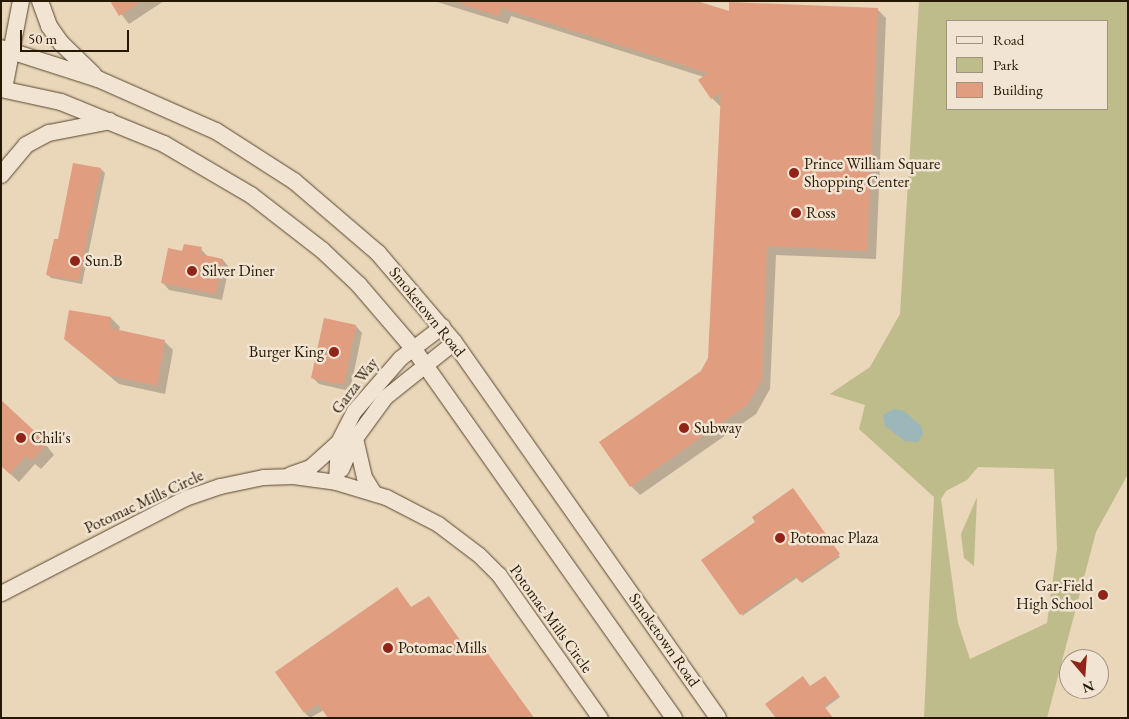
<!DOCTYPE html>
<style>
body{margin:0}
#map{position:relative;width:1129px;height:719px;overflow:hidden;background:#ead6b9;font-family:"EB Garamond",serif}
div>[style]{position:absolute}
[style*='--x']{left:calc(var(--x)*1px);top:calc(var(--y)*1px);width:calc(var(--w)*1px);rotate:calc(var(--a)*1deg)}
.green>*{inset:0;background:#bebc8a}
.water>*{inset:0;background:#9bb7b9}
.shadow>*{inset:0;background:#0003}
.building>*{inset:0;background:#e19d80}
.roads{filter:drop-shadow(0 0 1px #584830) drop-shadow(0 0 1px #584830)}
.tertiary>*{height:15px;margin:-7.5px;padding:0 7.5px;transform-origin:7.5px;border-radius:7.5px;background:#f1e4d2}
.secondary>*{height:16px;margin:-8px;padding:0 8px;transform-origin:8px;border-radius:8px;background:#f1e4d2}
.dots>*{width:14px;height:14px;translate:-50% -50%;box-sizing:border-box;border:2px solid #f1e4d2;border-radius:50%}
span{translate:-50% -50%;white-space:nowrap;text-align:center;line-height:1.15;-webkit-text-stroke:5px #f1e4d2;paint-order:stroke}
.poi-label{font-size:16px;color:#271802}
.left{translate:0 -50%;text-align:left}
.right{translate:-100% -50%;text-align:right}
.street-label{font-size:16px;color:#271802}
.frame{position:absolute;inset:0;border:2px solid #271802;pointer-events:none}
.legend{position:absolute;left:946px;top:20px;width:162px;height:90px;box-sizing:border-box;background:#f1e4d2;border:1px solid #a0927f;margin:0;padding:6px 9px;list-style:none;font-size:15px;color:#271802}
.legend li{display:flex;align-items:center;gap:10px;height:25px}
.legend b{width:25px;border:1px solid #a0927f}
.north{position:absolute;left:1059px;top:649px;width:50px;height:50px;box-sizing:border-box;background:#f1e4d2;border:1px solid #a0927f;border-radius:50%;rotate:162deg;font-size:14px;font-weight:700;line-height:20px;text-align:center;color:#271802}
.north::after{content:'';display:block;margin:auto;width:18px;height:22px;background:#8f2418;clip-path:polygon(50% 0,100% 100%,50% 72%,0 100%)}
.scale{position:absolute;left:20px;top:30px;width:109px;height:22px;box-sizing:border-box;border:2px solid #271802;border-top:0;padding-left:6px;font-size:15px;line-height:18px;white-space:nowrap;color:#271802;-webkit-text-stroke:4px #f1e4d2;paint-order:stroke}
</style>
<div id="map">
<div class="green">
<i style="clip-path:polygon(evenodd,919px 1px,1128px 1px,1128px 474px,1096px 532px,1047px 718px,924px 718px,934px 497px,859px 429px,865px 405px,830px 394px,870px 367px,900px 314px,919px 1px,948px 21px,1108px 21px,1108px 109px,948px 109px,948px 21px,919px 1px,978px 467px,1054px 469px,1057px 549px,1047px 623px,970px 659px,958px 623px,941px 499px,946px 491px,967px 480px,978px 467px)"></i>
<i style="clip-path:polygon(977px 497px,974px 566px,964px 558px,961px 534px)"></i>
</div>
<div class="water">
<i style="clip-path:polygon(894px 409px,904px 411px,921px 426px,923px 434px,918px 442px,905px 441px,885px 426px,883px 415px)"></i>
</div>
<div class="shadow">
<i style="clip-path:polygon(111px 1px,164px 1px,129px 24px)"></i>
<i style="clip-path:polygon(434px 1px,693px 1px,730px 13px,877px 9px,886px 18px,876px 259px,776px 255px,770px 389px,756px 414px,640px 495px,631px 486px,709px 358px,721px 107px,712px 98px,704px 77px,511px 16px,508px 24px)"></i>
<i style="clip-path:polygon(74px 164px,101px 169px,105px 173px,82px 284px,51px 278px,48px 275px,59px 241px)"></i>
<i style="clip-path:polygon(201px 249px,208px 257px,223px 260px,229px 267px,222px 300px,169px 290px,163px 283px,183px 252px)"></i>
<i style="clip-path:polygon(111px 318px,120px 327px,119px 331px,164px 341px,173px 350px,165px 394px,119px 384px,65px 339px)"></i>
<i style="clip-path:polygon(356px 326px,362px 333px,350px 391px,319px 384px,313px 378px)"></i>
<i style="clip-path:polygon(40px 438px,54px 455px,41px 469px,35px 464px,19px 482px,1px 465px)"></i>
<i style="clip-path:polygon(795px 491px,840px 557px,802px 583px,798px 577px,742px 616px,757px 522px)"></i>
<i style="clip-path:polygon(397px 589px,412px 608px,428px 598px,470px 653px,481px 646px,534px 718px,330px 718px,324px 710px,310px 718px,305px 713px)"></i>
<i style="clip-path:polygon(826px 679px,840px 697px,825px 708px,811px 688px)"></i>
</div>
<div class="building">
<i style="clip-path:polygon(110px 1px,142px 1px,119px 16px)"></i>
<i style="clip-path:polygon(461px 1px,697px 1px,729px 11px,729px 2px,878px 8px,867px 251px,767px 246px,762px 380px,747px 405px,630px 487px,599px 442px,701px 371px,708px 358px,721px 92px,711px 99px,698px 80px,708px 73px,502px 8px,499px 16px,461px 4px)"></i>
<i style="clip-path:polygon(73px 163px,101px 168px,79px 281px,46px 275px,54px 239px,58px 239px)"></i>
<i style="clip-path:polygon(184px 244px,202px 247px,200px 254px,223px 259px,216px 294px,161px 283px,168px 248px,182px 251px)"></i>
<i style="clip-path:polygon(69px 310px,111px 317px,110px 328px,165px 340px,157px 386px,109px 375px,64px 339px)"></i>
<i style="clip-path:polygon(324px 318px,356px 325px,344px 385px,311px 378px)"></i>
<i style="clip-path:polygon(1px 400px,41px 437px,39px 439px,46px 445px,31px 461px,26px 456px,10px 474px,1px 466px)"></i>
<i style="clip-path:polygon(793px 488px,840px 554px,800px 582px,795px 576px,740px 615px,701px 560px,755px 522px,752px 517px)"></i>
<i style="clip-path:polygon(397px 587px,411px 607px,429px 596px,469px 653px,481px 644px,534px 718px,328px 718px,318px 704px,304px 713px,275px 672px)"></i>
<i style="clip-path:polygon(803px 676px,810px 686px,825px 676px,839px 695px,824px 706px,833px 718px,776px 718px,765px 704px)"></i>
</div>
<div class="roads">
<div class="tertiary">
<i style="--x:355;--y:438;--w:40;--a:77"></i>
<i style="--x:364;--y:477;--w:19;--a:58"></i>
<i style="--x:341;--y:469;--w:34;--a:-66"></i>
<i style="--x:355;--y:438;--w:51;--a:-53.8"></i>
<i style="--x:385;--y:397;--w:88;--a:-38.6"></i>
<i style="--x:290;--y:474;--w:21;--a:-19"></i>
<i style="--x:310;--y:467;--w:38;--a:-42"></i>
<i style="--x:336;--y:482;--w:40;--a:-87.1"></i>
<i style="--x:338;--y:442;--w:35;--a:-63"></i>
<i style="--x:354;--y:411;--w:70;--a:-49"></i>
<i style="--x:400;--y:358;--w:53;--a:-37.3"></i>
<i style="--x:1;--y:593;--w:207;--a:-27.3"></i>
<i style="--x:185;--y:498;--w:37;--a:-19"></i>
<i style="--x:220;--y:486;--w:44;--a:-11.8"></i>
<i style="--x:263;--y:477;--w:30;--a:-2"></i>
<i style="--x:293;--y:476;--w:43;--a:7.9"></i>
<i style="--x:336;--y:482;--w:52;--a:16.7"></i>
<i style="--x:386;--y:497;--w:59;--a:27.4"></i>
<i style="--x:438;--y:524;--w:51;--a:37.1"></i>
<i style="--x:479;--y:555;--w:28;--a:45"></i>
<i style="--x:499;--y:575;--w:175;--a:54.8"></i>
</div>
<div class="secondary">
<i style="--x:40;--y:1;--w:27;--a:70"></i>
<i style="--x:49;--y:26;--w:21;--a:55"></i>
<i style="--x:61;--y:43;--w:45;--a:44.1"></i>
<i style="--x:1;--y:48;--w:102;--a:17.7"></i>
<i style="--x:98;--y:79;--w:129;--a:23.8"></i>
<i style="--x:216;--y:131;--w:93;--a:32.7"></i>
<i style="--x:294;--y:181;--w:111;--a:40.6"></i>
<i style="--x:378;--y:253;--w:117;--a:49.5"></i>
<i style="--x:454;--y:342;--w:459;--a:54.9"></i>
<i style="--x:1;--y:89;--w:61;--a:12.2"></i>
<i style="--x:61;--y:102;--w:111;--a:22.2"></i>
<i style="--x:164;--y:144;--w:101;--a:30.4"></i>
<i style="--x:251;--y:195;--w:90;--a:37.8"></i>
<i style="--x:322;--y:250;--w:51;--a:43.4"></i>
<i style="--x:359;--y:285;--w:83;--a:49.4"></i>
<i style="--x:413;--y:348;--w:453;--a:54.8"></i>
<i style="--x:4;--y:89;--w:90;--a:-79.1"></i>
<i style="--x:1;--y:175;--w:39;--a:-50"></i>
<i style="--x:26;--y:145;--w:26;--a:-28"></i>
<i style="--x:49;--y:133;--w:62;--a:-11.1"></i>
</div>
</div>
<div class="dots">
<i style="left:794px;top:173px;background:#8f2418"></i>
<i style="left:796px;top:213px;background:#8f2418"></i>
<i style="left:75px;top:261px;background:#8f2418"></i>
<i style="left:192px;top:271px;background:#8f2418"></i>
<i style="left:334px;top:352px;background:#8f2418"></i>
<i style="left:684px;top:428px;background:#8f2418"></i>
<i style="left:21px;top:438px;background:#8f2418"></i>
<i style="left:780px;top:538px;background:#8f2418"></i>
<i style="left:1103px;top:595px;background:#8f2418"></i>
<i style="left:388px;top:648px;background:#8f2418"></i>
</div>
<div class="poi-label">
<span class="left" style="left:804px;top:173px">Prince William Square<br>Shopping Center</span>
<span class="left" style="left:806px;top:213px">Ross</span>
<span class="left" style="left:85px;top:261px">Sun.B</span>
<span class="left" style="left:202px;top:271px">Silver Diner</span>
<span class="right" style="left:324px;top:352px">Burger King</span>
<span class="left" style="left:694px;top:428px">Subway</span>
<span class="left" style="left:31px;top:438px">Chili's</span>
<span class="left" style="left:790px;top:538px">Potomac Plaza</span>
<span class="right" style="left:1093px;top:595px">Gar-Field<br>High School</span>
<span class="left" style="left:398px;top:648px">Potomac Mills</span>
</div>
<div class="street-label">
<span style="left:427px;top:312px;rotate:51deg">Smoketown Road</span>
<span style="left:355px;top:386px;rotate:-53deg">Garza Way</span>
<span style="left:144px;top:502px;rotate:-25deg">Potomac Mills Circle</span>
<span style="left:551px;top:619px;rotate:54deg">Potomac Mills Circle</span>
<span style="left:664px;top:640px;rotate:55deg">Smoketown Road</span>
</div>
<div class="frame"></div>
<ul class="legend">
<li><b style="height:6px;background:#f1e4d2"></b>Road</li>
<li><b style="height:14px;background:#bebc8a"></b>Park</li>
<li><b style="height:14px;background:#e19d80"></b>Building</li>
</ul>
<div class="north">N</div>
<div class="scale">50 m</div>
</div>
